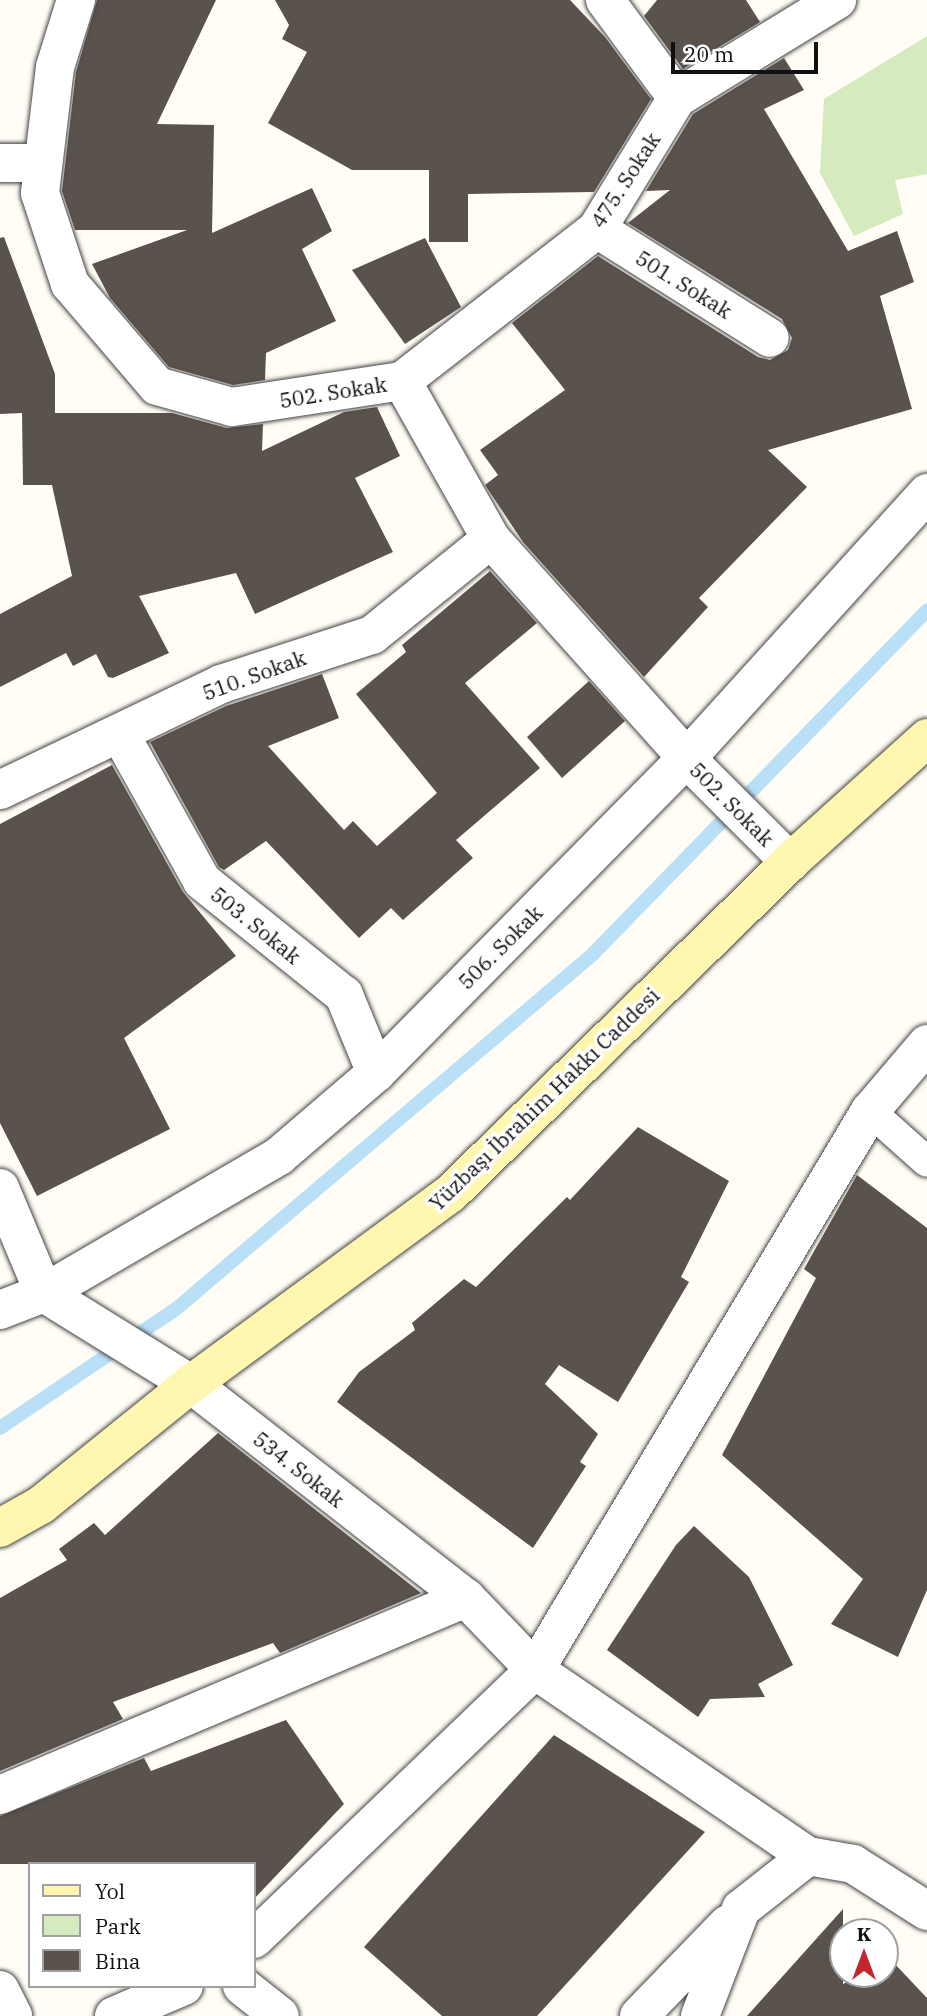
<!DOCTYPE html>
<meta charset="utf-8">
<style>
body{margin:0}
#map{position:relative;width:927px;height:2016px;overflow:hidden;background:#fffdf5;font-family:"IBM Plex Serif",serif}
div>[style]{position:absolute}
[style*='--x']{left:calc(var(--x)*1px);top:calc(var(--y)*1px);width:calc(var(--w)*1px);rotate:calc(var(--a)*1deg)}
.green>*{inset:0;background:#d5ebbd}
.stream>*{height:14px;margin:-7px;padding:0 7px;transform-origin:7px;border-radius:7px;background:#b9e0f7}
.building>*{inset:0;background:#5a524d}
.roads{filter:drop-shadow(0 0 2px #444) drop-shadow(0 0 2px #444)}
.pedestrian>*{height:30px;margin:-15px;padding:0 15px;transform-origin:15px;border-radius:15px;background:#fff}
.minor>*{height:38px;margin:-19px;padding:0 19px;transform-origin:19px;border-radius:19px;background:#fff}
.secondary>*{height:38px;margin:-19px;padding:0 19px;transform-origin:19px;border-radius:19px;background:#fff6b0}
span{translate:-50% -50%;white-space:nowrap;text-align:center;line-height:1.15;-webkit-text-stroke:7px #fff;paint-order:stroke}
.street-label{font-size:21px;color:#111}
.legend{position:absolute;left:28px;top:1862px;width:228px;height:126px;box-sizing:border-box;background:#fff;border:2px solid #a0a0a0;margin:0;padding:9px 12px;list-style:none;font-size:21px;color:#111}
.legend li{display:flex;align-items:center;gap:14px;height:35px}
.legend b{width:35px;border:2px solid #a0a0a0}
.north{position:absolute;left:829px;top:1918px;width:70px;height:70px;box-sizing:border-box;background:#fff;border:2px solid #a0a0a0;border-radius:50%;rotate:0deg;font-size:19px;font-weight:700;line-height:28px;text-align:center;color:#111}
.north::after{content:'';display:block;margin:auto;width:24px;height:32px;background:#c4262e;clip-path:polygon(50% 0,100% 100%,50% 72%,0 100%)}
.scale{position:absolute;left:671px;top:42px;width:147px;height:32px;box-sizing:border-box;border:4px solid #111;border-top:0;padding-left:9px;font-size:21px;line-height:24px;white-space:nowrap;color:#111;-webkit-text-stroke:5px #fff;paint-order:stroke}
</style>
<div id="map">
<div class="green">
<i style="clip-path:polygon(927px 36px,927px 174px,895px 180px,903px 214px,854px 236px,820px 173px,824px 99px)"></i>
</div>
<div class="stream">
<i style="--x:0;--y:1428;--w:212;--a:-34.1"></i>
<i style="--x:176;--y:1309;--w:546;--a:-40.4"></i>
<i style="--x:592;--y:955;--w:481;--a:-45.8"></i>
</div>
<div class="building">
<i style="clip-path:polygon(97px 0,216px 0,157px 124px,214px 125px,212px 233px,312px 188px,332px 231px,302px 249px,336px 321px,266px 353px,265px 380px,233px 385px,169px 367px,110px 298px,92px 264px,187px 230px,75px 230px,62px 191px,76px 72px)"></i>
<i style="clip-path:polygon(275px 0,570px 0,605px 37px,651px 99px,594px 192px,468px 194px,468px 242px,429px 242px,429px 170px,352px 170px,268px 123px,307px 52px,282px 39px,289px 25px)"></i>
<i style="clip-path:polygon(657px 0,746px 0,760px 22px,683px 69px,644px 16px)"></i>
<i style="clip-path:polygon(784px 58px,804px 90px,764px 109px,848px 251px,897px 231px,914px 282px,880px 296px,912px 409px,768px 450px,807px 487px,699px 598px,708px 607px,644px 677px,523px 542px,485px 485px,498px 475px,480px 450px,565px 390px,512px 323px,598px 256px,758px 357px,770px 360px,788px 350px,792px 338px,782px 319px,628px 223px,670px 190px,646px 191px,693px 114px)"></i>
<i style="clip-path:polygon(4px 237px,55px 374px,55px 413px,49px 413px,172px 413px,227px 428px,263px 424px,262px 451px,344px 412px,377px 407px,400px 456px,355px 478px,393px 552px,255px 614px,236px 573px,139px 596px,169px 653px,113px 678px,108px 677px,96px 654px,73px 666px,66px 653px,0 687px,0 614px,72px 576px,52px 485px,23px 485px,22px 413px,0 414px,0 238px)"></i>
<i style="clip-path:polygon(425px 238px,461px 307px,405px 344px,352px 270px)"></i>
<i style="clip-path:polygon(490px 571px,537px 623px,465px 683px,540px 768px,456px 840px,473px 858px,403px 920px,391px 908px,359px 938px,266px 841px,224px 870px,219px 867px,150px 742px,226px 706px,322px 674px,339px 718px,268px 746px,344px 830px,353px 821px,377px 846px,437px 793px,356px 694px,406px 652px,402px 645px)"></i>
<i style="clip-path:polygon(589px 681px,625px 721px,562px 778px,527px 737px)"></i>
<i style="clip-path:polygon(112px 765px,183px 892px,236px 956px,124px 1038px,170px 1129px,37px 1196px,0 1123px,0 824px)"></i>
<i style="clip-path:polygon(638px 1127px,729px 1181px,681px 1277px,689px 1282px,618px 1402px,559px 1365px,545px 1384px,598px 1434px,580px 1462px,586px 1466px,533px 1548px,337px 1402px,359px 1372px,415px 1330px,412px 1323px,464px 1279px,476px 1287px,567px 1197px,570px 1200px)"></i>
<i style="clip-path:polygon(857px 1175px,927px 1228px,927px 1590px,898px 1657px,831px 1624px,863px 1579px,722px 1455px,816px 1278px,804px 1269px)"></i>
<i style="clip-path:polygon(218px 1433px,421px 1593px,280px 1653px,273px 1643px,113px 1702px,123px 1719px,0 1771px,0 1598px,67px 1560px,59px 1549px,94px 1523px,105px 1535px)"></i>
<i style="clip-path:polygon(694px 1526px,749px 1577px,793px 1665px,758px 1684px,765px 1697px,710px 1699px,698px 1717px,607px 1650px,676px 1545px)"></i>
<i style="clip-path:polygon(286px 1720px,344px 1804px,254px 1899px,254px 1864px,0 1864px,0 1816px,144px 1758px,151px 1771px)"></i>
<i style="clip-path:polygon(554px 1735px,705px 1832px,537px 2016px,442px 2016px,364px 1947px)"></i>
<i style="clip-path:polygon(843px 1909px,843px 1984px,865px 1974px,885px 1974px,885px 1966px,893px 1962px,927px 1998px,927px 2016px,747px 2016px)"></i>
</div>
<div class="roads">
<div class="pedestrian">
<i style="--x:870;--y:1111;--w:76;--a:41.8"></i>
</div>
<div class="minor">
<i style="--x:76;--y:0;--w:70;--a:107.4"></i>
<i style="--x:55;--y:67;--w:127;--a:96.8"></i>
<i style="--x:40;--y:193;--w:96;--a:71.8"></i>
<i style="--x:70;--y:284;--w:134;--a:49.5"></i>
<i style="--x:157;--y:386;--w:78;--a:15.6"></i>
<i style="--x:232;--y:407;--w:172;--a:-8.7"></i>
<i style="--x:402;--y:381;--w:247;--a:-37.9"></i>
<i style="--x:597;--y:229;--w:153;--a:-58.6"></i>
<i style="--x:677;--y:98;--w:188;--a:-31.5"></i>
<i style="--x:605;--y:0;--w:122;--a:53.7"></i>
<i style="--x:0;--y:163;--w:43;--a:0"></i>
<i style="--x:597;--y:229;--w:204;--a:32.2"></i>
<i style="--x:402;--y:381;--w:181;--a:60.6"></i>
<i style="--x:491;--y:539;--w:307;--a:48.2"></i>
<i style="--x:696;--y:768;--w:133;--a:45"></i>
<i style="--x:120;--y:734;--w:168;--a:60.8"></i>
<i style="--x:202;--y:881;--w:182;--a:38.8"></i>
<i style="--x:344;--y:995;--w:84;--a:67.7"></i>
<i style="--x:0;--y:790;--w:245;--a:-25.6"></i>
<i style="--x:221;--y:684;--w:159;--a:-18"></i>
<i style="--x:372;--y:635;--w:153;--a:-38.9"></i>
<i style="--x:0;--y:1188;--w:114;--a:67.3"></i>
<i style="--x:44;--y:1293;--w:173;--a:31.8"></i>
<i style="--x:191;--y:1384;--w:348;--a:37.9"></i>
<i style="--x:466;--y:1598;--w:100;--a:46.2"></i>
<i style="--x:535;--y:1670;--w:330;--a:34.3"></i>
<i style="--x:808;--y:1856;--w:46;--a:10.1"></i>
<i style="--x:853;--y:1864;--w:88;--a:32.4"></i>
<i style="--x:0;--y:1310;--w:47;--a:-21.1"></i>
<i style="--x:44;--y:1293;--w:272;--a:-30.2"></i>
<i style="--x:279;--y:1156;--w:128;--a:-40.6"></i>
<i style="--x:376;--y:1073;--w:443;--a:-45.4"></i>
<i style="--x:687;--y:758;--w:358;--a:-47.8"></i>
<i style="--x:0;--y:1795;--w:506;--a:-22.92"></i>
<i style="--x:254;--y:1939;--w:389;--a:-43.8"></i>
<i style="--x:535;--y:1670;--w:652;--a:-59.07"></i>
<i style="--x:870;--y:1111;--w:88;--a:-49.6"></i>
<i style="--x:242;--y:1986;--w:48;--a:38.3"></i>
<i style="--x:0;--y:1990;--w:29;--a:63"></i>
<i style="--x:114;--y:2016;--w:76;--a:-23.2"></i>
<i style="--x:639;--y:2016;--w:128;--a:-45.9"></i>
<i style="--x:700;--y:2016;--w:115;--a:-69"></i>
<i style="--x:741;--y:1909;--w:85;--a:-38.3"></i>
</div>
<div class="secondary">
<i style="--x:0;--y:1528;--w:47;--a:-29.3"></i>
<i style="--x:41;--y:1505;--w:193;--a:-38.9"></i>
<i style="--x:191;--y:1384;--w:321;--a:-36.3"></i>
<i style="--x:450;--y:1194;--w:475;--a:-44.3"></i>
<i style="--x:790;--y:862;--w:185;--a:-42.1"></i>
</div>
</div>
<div class="street-label">
<span style="left:625px;top:180px;rotate:-57deg">475. Sokak</span>
<span style="left:684px;top:284px;rotate:32deg">501. Sokak</span>
<span style="left:333px;top:392px;rotate:-9deg">502. Sokak</span>
<span style="left:254px;top:675px;rotate:-20deg">510. Sokak</span>
<span style="left:732px;top:804px;rotate:45deg">502. Sokak</span>
<span style="left:256px;top:925px;rotate:39deg">503. Sokak</span>
<span style="left:500px;top:947px;rotate:-45deg">506. Sokak</span>
<span style="left:544px;top:1099px;rotate:-44deg">Yüzbaşı İbrahim Hakkı Caddesi</span>
<span style="left:299px;top:1469px;rotate:38deg">534. Sokak</span>
</div>
<ul class="legend">
<li><b style="height:9px;background:#fff6b0"></b>Yol</li>
<li><b style="height:19px;background:#d5ebbd"></b>Park</li>
<li><b style="height:19px;background:#5a524d"></b>Bina</li>
</ul>
<div class="north">K</div>
<div class="scale">20 m</div>
</div>
